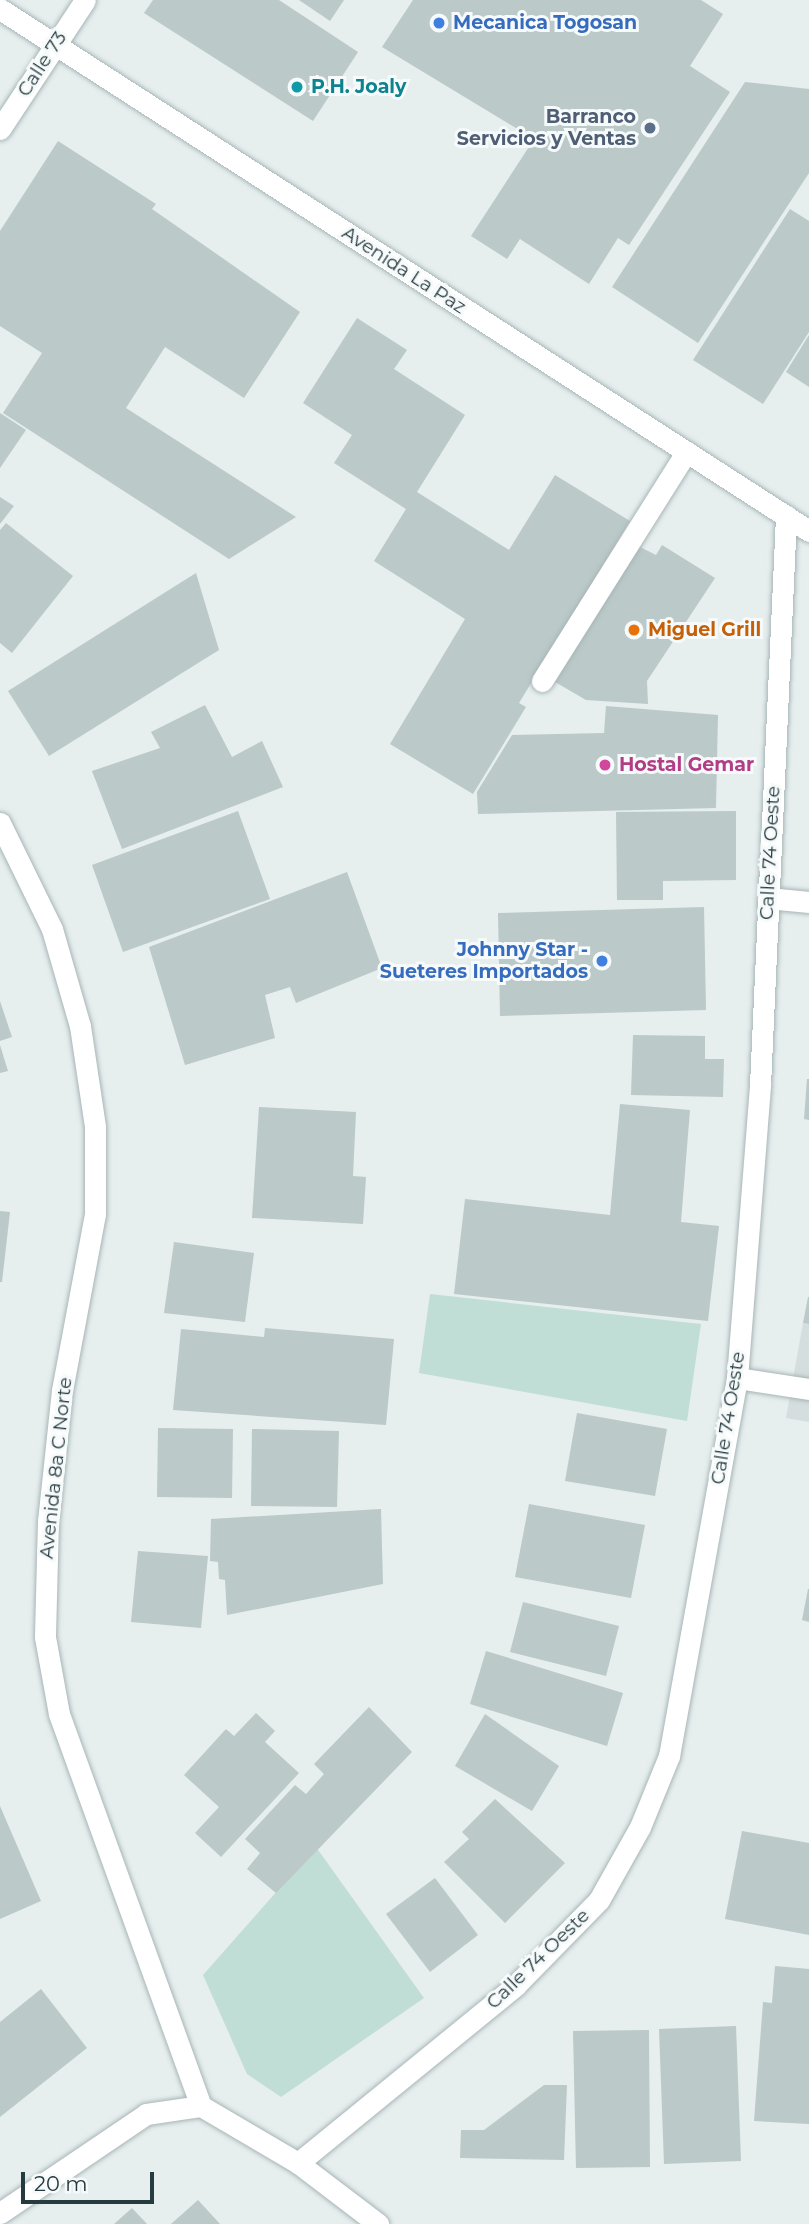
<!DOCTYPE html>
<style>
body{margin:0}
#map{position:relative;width:809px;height:2224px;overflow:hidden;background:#e6eeee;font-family:Montserrat,sans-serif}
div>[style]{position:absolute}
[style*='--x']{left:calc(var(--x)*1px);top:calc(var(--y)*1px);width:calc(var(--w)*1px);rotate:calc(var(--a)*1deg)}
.built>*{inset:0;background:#d4dede}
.green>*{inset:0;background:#c0ded6}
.building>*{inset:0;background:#bbc9c9}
.roads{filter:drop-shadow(0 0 2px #a8b5b6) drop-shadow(0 0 2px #a8b5b6)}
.lane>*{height:21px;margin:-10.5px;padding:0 10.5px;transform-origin:10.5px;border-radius:10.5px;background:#fff}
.street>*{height:21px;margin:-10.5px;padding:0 10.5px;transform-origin:10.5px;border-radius:10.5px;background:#fff}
.secondary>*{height:21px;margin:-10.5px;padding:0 10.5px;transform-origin:10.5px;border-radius:10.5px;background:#fff}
.dots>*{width:19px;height:19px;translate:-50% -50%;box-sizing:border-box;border:4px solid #f7fafa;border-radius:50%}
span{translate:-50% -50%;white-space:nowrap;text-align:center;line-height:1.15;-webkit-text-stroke:6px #f7fafa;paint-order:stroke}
.shop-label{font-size:19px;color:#366cbe;font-weight:700}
.left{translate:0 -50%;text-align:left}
.right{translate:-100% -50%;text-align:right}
.street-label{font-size:19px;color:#253b40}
.culture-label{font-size:19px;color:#0d838f;font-weight:700}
.service-label{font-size:19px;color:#4e5e75;font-weight:700}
.food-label{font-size:19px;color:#c56008;font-weight:700}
.hotel-label{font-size:19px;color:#b23c85;font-weight:700}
.scale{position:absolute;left:21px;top:2172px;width:133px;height:32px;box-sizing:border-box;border:4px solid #253b40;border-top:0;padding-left:9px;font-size:21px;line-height:24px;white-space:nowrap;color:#253b40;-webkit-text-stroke:5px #f7fafa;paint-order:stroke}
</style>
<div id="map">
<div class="built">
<i style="clip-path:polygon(803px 1323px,809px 1324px,809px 1422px,786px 1418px)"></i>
</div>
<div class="green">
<i style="clip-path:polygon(430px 1294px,701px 1324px,687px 1421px,419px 1373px)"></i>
<i style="clip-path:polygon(316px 1847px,424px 1998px,281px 2097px,247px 2074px,203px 1975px)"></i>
</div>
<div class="building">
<i style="clip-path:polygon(153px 0,279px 0,358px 52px,313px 121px,144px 13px)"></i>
<i style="clip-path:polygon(299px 0,344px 0,330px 21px)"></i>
<i style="clip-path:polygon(413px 0,701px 0,723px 14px,690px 66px,730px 92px,629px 245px,618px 238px,589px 284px,520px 239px,507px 259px,471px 236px,534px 139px,382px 47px)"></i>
<i style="clip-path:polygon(745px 82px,809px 89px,809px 173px,698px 343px,612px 287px)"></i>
<i style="clip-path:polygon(58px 141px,156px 204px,152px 209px,300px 312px,244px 398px,165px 347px,126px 408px,296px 517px,229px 559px,3px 413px,42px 353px,0 326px,0 231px)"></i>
<i style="clip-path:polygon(790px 209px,809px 221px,809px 332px,763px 404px,693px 360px)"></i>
<i style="clip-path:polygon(357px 318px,407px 350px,394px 369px,465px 415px,417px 492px,509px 550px,555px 475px,630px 521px,519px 703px,526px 707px,473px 794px,390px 744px,465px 619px,374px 561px,406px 509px,334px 463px,352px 435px,303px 403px)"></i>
<i style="clip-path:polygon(809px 335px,809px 387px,786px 372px)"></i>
<i style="clip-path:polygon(0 413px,26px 430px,0 468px)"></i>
<i style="clip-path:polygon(0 497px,14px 506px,0 524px)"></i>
<i style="clip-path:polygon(6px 523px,73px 576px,12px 653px,0 643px,0 530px)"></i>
<i style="clip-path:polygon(662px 545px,715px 578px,647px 681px,648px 704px,586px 700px,555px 682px,640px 547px,656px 555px)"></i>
<i style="clip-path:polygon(196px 573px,219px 650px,49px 756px,8px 691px)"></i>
<i style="clip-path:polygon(205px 705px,232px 757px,262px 741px,283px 787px,122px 849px,92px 771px,160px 748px,151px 732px)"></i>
<i style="clip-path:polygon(606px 706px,718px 715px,716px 808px,478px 814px,477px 792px,512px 735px,604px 733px)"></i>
<i style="clip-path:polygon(238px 811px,270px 899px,123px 952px,92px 865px)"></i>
<i style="clip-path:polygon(736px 811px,736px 880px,663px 881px,663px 900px,617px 900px,616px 812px)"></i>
<i style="clip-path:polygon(347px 872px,382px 968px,296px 1003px,290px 987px,265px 995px,275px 1038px,185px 1065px,149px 947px)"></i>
<i style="clip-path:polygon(704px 907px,706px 1010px,500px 1016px,498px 913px)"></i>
<i style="clip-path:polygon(0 1001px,12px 1037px,0 1041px)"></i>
<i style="clip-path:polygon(633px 1035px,705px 1036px,705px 1059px,724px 1059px,723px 1097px,631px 1095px)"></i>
<i style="clip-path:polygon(0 1045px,8px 1071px,0 1073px)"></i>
<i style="clip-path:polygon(807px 1079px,809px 1079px,809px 1120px,804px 1119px)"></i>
<i style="clip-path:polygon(620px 1104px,690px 1110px,681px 1222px,719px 1226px,708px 1321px,454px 1294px,465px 1199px,610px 1215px)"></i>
<i style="clip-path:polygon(259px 1107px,356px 1112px,353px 1176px,366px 1177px,363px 1224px,252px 1218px)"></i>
<i style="clip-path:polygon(0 1211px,10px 1212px,2px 1282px,0 1282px)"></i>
<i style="clip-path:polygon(174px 1242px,254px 1253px,245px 1322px,164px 1313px)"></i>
<i style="clip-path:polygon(808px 1297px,809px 1297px,809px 1324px,803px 1323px)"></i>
<i style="clip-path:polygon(265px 1328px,394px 1339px,386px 1425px,173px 1410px,181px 1329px,264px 1337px)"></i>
<i style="clip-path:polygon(577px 1413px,667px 1429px,655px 1496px,565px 1481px)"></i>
<i style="clip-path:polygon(158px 1428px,233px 1429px,232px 1498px,157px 1497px)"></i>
<i style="clip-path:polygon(252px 1429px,339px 1431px,337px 1507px,251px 1506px)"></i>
<i style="clip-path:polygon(529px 1504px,645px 1525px,631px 1598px,515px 1577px)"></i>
<i style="clip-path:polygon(381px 1509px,383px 1584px,227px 1615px,225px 1580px,219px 1579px,218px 1562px,210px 1561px,211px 1519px)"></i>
<i style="clip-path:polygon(138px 1551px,208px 1556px,201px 1628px,131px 1622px)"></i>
<i style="clip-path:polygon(808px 1589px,809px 1589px,809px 1622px,802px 1620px)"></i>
<i style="clip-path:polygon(523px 1602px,619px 1626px,606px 1676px,510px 1652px)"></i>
<i style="clip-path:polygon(486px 1651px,623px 1693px,607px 1746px,470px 1704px)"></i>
<i style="clip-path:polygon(369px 1707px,412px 1752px,276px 1893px,247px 1869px,260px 1853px,245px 1839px,295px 1785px,306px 1794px,324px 1774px,314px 1764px)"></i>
<i style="clip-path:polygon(256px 1713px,275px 1731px,265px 1742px,299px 1773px,221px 1857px,195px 1833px,219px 1807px,184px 1775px,226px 1729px,234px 1736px)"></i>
<i style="clip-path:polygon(485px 1714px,559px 1766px,532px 1811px,455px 1766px)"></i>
<i style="clip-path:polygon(495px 1799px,565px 1863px,505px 1923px,444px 1862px,469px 1839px,462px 1832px)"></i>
<i style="clip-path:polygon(0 1806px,41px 1901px,0 1919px)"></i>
<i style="clip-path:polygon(742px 1831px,809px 1843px,809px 1935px,725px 1919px)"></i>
<i style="clip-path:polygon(435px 1878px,478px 1935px,430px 1972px,386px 1914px)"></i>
<i style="clip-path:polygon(775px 1966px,809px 1969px,809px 2124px,754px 2121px,763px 2002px,772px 2003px)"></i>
<i style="clip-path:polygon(41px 1989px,87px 2048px,0 2117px,0 2022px)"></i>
<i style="clip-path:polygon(736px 2026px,741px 2161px,664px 2164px,659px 2029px)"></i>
<i style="clip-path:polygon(649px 2030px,650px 2167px,576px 2168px,573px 2031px)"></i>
<i style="clip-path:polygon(544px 2085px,567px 2085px,564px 2160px,460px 2158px,461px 2130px,484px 2130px)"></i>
<i style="clip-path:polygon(198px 2200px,220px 2224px,171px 2224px)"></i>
<i style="clip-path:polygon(132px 2208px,147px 2224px,114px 2224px)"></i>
</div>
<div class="roads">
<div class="lane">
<i style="--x:542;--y:681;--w:271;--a:-57.8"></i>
<i style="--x:768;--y:898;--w:41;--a:5.6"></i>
<i style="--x:737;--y:1378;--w:73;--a:8.7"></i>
</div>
<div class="street">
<i style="--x:0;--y:129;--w:154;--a:-56.6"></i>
<i style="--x:0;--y:823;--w:118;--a:63.9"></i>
<i style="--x:52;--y:929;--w:101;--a:73.9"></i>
<i style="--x:80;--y:1026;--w:101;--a:81.5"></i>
<i style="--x:95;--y:1126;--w:88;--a:90"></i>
<i style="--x:95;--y:1214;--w:179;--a:100.6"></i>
<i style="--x:62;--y:1390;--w:131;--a:96.1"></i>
<i style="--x:48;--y:1520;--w:117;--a:91.5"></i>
<i style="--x:45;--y:1637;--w:78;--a:79.7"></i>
<i style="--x:59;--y:1714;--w:417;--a:70.1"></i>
<i style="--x:298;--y:2163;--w:281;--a:-39.2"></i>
<i style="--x:516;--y:1985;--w:119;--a:-45.7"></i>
<i style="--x:599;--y:1900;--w:84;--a:-60.7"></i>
<i style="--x:640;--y:1827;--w:77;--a:-67.8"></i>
<i style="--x:669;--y:1756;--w:384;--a:-79.8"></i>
<i style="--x:737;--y:1378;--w:294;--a:-85.5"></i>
<i style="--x:760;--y:1085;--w:570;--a:-87.38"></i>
<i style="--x:0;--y:2213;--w:176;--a:-34.1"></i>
<i style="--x:146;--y:2114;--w:56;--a:-8.3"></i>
<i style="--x:201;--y:2106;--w:113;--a:30.4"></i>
<i style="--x:298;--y:2163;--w:101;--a:37.3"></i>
</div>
<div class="secondary">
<i style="--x:0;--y:9;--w:963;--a:32.83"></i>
</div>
</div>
<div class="dots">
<i style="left:439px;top:23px;background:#3f7fe0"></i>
<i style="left:297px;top:87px;background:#0f9aa8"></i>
<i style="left:650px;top:128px;background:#5c6f8a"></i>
<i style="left:634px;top:630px;background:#e8710a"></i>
<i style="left:605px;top:765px;background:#d1479c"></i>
<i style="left:602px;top:961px;background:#3f7fe0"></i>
</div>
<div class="shop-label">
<span class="left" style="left:453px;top:23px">Mecanica Togosan</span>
<span class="right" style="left:588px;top:961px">Johnny Star -<br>Sueteres Importados</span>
</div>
<div class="street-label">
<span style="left:42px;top:64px;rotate:-57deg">Calle 73</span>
<span style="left:404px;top:270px;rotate:33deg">Avenida La Paz</span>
<span style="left:770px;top:853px;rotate:-87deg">Calle 74 Oeste</span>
<span style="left:728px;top:1418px;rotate:-81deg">Calle 74 Oeste</span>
<span style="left:56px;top:1468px;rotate:-84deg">Avenida 8a C Norte</span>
<span style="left:538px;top:1959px;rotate:-44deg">Calle 74 Oeste</span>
</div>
<div class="culture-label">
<span class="left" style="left:311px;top:87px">P.H. Joaly</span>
</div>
<div class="service-label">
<span class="right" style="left:636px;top:128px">Barranco<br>Servicios y Ventas</span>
</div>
<div class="food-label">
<span class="left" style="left:648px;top:630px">Miguel Grill</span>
</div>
<div class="hotel-label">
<span class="left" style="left:619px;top:765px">Hostal Gemar</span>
</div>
<div class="scale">20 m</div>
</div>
